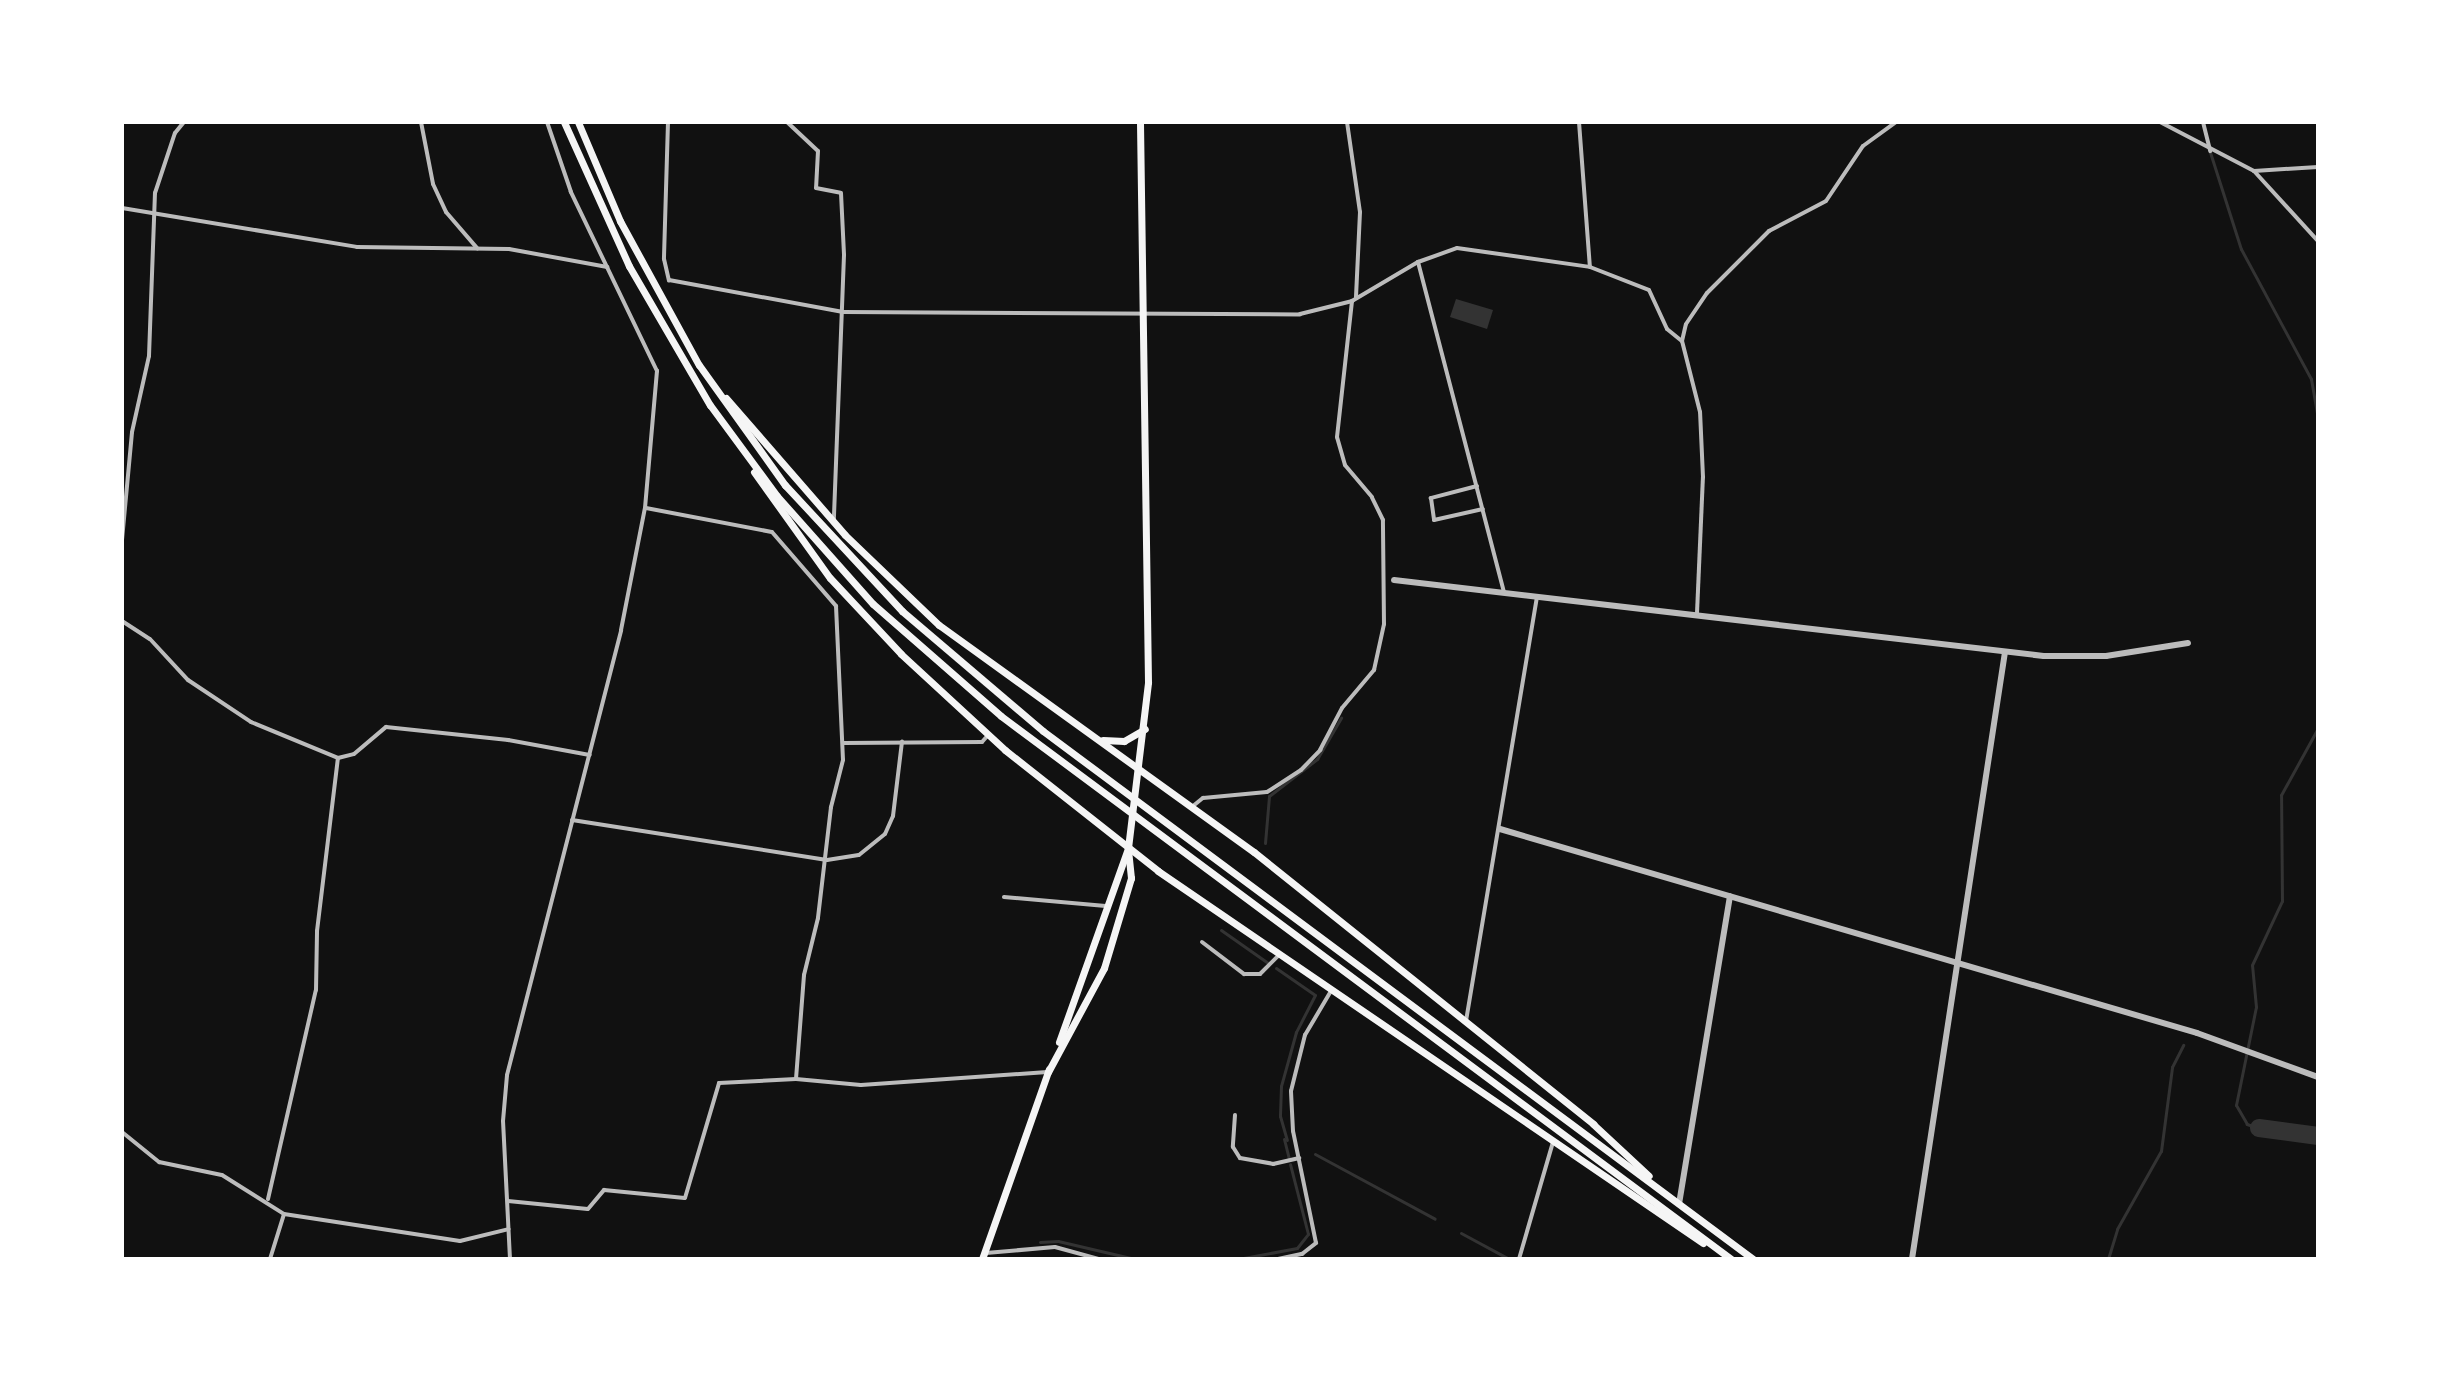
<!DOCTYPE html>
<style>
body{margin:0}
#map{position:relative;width:2440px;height:1381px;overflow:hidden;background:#111;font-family:"Alegreya Sans",sans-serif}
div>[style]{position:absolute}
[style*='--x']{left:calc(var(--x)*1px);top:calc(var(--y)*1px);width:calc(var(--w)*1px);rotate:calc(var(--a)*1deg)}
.water>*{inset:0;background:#333}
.stream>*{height:3px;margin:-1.5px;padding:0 1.5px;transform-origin:1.5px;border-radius:1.5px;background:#333}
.river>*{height:18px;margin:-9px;padding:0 9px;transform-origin:9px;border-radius:9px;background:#333}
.minor>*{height:4px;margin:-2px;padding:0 2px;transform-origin:2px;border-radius:2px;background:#bcbcbc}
.tertiary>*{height:6px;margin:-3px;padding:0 3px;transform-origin:3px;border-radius:3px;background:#bcbcbc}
.primary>*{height:7px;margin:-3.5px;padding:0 3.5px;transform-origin:3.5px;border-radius:3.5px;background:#f5f5f5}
.trunk>*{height:7px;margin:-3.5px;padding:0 3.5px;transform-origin:3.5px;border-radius:3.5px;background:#f5f5f5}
span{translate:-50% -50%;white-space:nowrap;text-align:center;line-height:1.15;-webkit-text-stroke:6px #fff;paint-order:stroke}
.frame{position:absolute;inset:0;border:124px solid #fff;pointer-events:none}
</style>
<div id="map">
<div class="water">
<i style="clip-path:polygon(1456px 299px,1493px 310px,1487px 329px,1450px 317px)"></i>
</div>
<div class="stream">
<i style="--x:2209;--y:149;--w:105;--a:72.3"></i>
<i style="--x:2241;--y:249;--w:148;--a:61.7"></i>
<i style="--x:2311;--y:379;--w:40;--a:80"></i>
<i style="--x:1265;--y:843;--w:47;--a:-85.1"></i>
<i style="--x:1269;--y:796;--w:61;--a:-37.6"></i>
<i style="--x:1317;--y:759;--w:48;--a:-59.7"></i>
<i style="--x:1221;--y:930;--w:57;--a:35.1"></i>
<i style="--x:1276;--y:968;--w:47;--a:34.7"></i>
<i style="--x:1315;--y:995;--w:42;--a:117.2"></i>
<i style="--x:1296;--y:1032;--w:56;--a:105.5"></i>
<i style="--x:1281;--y:1086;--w:30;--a:92"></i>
<i style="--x:1280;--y:1116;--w:25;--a:74"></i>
<i style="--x:2259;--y:1128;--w:13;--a:-162"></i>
<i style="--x:2247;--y:1124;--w:22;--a:-120"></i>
<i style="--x:2236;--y:1105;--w:100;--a:-78.5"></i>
<i style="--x:2256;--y:1007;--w:42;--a:-95.4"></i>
<i style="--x:2252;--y:965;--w:71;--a:-64.9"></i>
<i style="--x:2282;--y:901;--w:106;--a:-90.5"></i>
<i style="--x:2281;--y:795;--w:77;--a:-61.1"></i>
<i style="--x:1284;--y:1139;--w:21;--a:76"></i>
<i style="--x:1315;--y:1154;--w:136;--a:28.4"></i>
<i style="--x:1461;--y:1233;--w:55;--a:28.4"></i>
<i style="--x:1040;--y:1242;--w:18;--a:-3"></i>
<i style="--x:1058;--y:1241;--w:79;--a:13.2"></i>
<i style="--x:1238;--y:1259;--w:60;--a:-10.6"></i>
<i style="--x:1297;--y:1248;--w:18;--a:-52"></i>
<i style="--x:1308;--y:1234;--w:72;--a:-104.4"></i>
<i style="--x:2108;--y:1259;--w:31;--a:-73"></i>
<i style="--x:2117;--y:1229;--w:90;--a:-60.6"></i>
<i style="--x:2161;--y:1151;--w:85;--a:-82.5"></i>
<i style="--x:2172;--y:1067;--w:25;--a:-63"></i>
</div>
<div class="river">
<i style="--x:2259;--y:1128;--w:60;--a:7.7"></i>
</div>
<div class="minor">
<i style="--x:421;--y:122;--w:63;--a:79"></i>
<i style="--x:433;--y:184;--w:31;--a:65"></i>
<i style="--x:446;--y:212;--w:48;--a:49.3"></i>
<i style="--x:668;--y:122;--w:137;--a:91.7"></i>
<i style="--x:664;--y:259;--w:22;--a:77"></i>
<i style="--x:669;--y:280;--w:177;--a:10.4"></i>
<i style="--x:843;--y:312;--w:457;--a:0.3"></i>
<i style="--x:1300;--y:314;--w:54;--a:-14"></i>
<i style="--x:1352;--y:301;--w:77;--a:-30.6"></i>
<i style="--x:1418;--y:262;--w:41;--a:-19.7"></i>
<i style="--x:1457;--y:248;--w:134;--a:8.1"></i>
<i style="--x:1590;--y:267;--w:63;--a:21.3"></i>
<i style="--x:1649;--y:290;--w:43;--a:65.2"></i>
<i style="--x:1667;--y:329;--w:19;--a:39"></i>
<i style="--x:787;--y:122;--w:42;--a:43.1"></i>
<i style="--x:818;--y:151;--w:37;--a:93"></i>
<i style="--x:816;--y:188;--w:25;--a:11"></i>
<i style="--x:841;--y:193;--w:62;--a:87.2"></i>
<i style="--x:844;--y:255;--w:264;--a:92.2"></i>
<i style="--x:1347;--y:122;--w:91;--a:81.8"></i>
<i style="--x:1360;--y:212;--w:86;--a:92.7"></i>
<i style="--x:1579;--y:122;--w:145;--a:85.7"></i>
<i style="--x:2160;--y:122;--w:106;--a:27.5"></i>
<i style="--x:2254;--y:171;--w:95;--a:47.6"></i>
<i style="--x:2203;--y:122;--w:30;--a:76"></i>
<i style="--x:2254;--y:171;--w:64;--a:-3.6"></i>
<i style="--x:122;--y:208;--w:238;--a:9.4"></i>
<i style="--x:357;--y:247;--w:152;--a:0.8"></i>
<i style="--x:509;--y:249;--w:100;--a:10.4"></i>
<i style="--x:1418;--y:262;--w:342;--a:75.4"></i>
<i style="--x:1477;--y:486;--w:48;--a:165.4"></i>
<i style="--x:1431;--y:498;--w:22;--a:82"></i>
<i style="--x:1434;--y:520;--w:50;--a:-12.7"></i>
<i style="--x:646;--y:508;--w:128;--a:10.8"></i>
<i style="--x:772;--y:532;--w:98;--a:49.1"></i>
<i style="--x:836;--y:606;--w:154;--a:87.4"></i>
<i style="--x:843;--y:760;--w:49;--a:104.3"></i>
<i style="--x:831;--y:807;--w:112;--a:96.7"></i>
<i style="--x:818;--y:918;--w:59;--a:103.8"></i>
<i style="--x:804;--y:975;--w:104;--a:94.4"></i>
<i style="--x:122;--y:540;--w:108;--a:-84.7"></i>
<i style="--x:132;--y:432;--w:78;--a:-77.4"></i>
<i style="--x:149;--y:356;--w:163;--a:-87.9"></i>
<i style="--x:155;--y:193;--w:63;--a:-71.6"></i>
<i style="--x:175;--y:133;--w:14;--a:-51"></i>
<i style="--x:1697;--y:613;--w:136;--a:-87.5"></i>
<i style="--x:1703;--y:477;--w:65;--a:-92.6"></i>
<i style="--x:1700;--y:412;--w:73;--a:-104.2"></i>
<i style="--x:1682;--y:341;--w:17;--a:-77"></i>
<i style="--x:1686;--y:324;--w:37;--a:-56"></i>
<i style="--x:1707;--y:293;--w:88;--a:-45"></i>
<i style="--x:1769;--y:231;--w:64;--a:-27.8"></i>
<i style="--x:1826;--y:201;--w:66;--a:-56.1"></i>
<i style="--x:1863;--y:146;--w:41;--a:-36"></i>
<i style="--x:122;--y:621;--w:33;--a:33"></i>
<i style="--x:150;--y:639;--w:56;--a:47.2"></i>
<i style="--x:188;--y:680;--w:76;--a:33.7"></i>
<i style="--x:251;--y:722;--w:94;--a:22.5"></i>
<i style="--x:338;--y:758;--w:16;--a:-14"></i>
<i style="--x:354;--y:754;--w:42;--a:-40.2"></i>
<i style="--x:386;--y:727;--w:123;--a:6.1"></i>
<i style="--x:508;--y:740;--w:83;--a:10.4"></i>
<i style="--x:844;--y:743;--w:138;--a:-0.4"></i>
<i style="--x:982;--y:742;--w:9;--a:-49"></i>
<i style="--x:1193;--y:806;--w:13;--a:-39"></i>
<i style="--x:1203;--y:798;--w:64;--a:-5.4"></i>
<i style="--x:1267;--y:792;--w:40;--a:-32.9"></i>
<i style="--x:1301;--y:770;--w:28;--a:-46"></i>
<i style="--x:1320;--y:750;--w:47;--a:-62.4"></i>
<i style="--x:1342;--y:708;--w:50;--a:-49.9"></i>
<i style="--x:1374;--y:670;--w:47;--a:-77.7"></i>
<i style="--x:1384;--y:624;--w:104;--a:-90.6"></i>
<i style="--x:1383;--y:520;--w:25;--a:-116"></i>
<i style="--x:1372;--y:497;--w:42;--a:-130.2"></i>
<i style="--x:1345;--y:465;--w:29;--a:-106"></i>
<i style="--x:1337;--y:437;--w:137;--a:-83.7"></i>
<i style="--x:572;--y:820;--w:258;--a:8.9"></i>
<i style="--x:827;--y:860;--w:32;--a:-9"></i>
<i style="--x:859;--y:855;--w:33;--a:-39"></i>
<i style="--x:885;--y:834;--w:20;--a:-66"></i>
<i style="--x:893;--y:816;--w:75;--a:-83.1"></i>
<i style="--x:1004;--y:897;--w:102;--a:5"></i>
<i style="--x:1202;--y:942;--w:53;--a:37.3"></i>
<i style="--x:1244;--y:974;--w:16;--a:0"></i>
<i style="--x:1260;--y:974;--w:27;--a:-45"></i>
<i style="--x:1466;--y:1021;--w:430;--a:-80.5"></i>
<i style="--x:1235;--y:1115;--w:32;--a:94"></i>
<i style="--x:1233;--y:1147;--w:13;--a:58"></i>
<i style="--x:1240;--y:1158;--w:34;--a:10"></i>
<i style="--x:1273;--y:1164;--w:27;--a:-13"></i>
<i style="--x:122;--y:1132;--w:48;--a:39"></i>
<i style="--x:159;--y:1162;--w:64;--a:11.7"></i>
<i style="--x:222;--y:1175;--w:73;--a:32.2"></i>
<i style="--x:284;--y:1214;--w:178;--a:8.7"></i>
<i style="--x:460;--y:1241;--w:50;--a:-13.8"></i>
<i style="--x:268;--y:1199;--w:214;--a:-77.1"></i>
<i style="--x:316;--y:990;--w:59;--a:-89"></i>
<i style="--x:317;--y:931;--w:174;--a:-83.1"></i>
<i style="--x:508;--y:1201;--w:80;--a:5.7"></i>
<i style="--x:588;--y:1209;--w:25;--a:-50"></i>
<i style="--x:604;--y:1190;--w:81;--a:5.6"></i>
<i style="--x:685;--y:1198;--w:120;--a:-73.5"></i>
<i style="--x:719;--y:1083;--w:77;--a:-3"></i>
<i style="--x:796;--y:1079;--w:65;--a:5.3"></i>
<i style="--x:861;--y:1085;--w:187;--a:-4"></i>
<i style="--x:986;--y:1253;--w:69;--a:-5"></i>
<i style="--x:1055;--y:1247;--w:46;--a:15.3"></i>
<i style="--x:270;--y:1259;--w:47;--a:-72.7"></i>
<i style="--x:510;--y:1259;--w:138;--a:-92.9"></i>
<i style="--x:503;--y:1121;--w:46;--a:-85"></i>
<i style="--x:507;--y:1075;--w:459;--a:-75.6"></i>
<i style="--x:621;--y:630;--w:124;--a:-78.9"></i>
<i style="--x:645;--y:508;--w:138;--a:-85"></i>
<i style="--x:657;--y:371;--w:199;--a:-115.7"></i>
<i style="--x:571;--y:192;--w:74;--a:-108.9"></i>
<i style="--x:1278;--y:1259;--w:25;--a:-12"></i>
<i style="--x:1302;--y:1254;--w:18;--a:-38"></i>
<i style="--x:1316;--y:1243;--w:114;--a:-101.6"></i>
<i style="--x:1293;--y:1131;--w:40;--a:-92.9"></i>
<i style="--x:1291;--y:1091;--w:58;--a:-76"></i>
<i style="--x:1305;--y:1035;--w:51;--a:-59.4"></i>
<i style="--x:1519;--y:1259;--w:122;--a:-73.8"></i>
</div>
<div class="tertiary">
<i style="--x:1394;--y:580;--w:654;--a:6.67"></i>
<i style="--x:2044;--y:656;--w:62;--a:0"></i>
<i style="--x:2106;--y:656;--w:83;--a:-9"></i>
<i style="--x:1500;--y:829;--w:726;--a:16.31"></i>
<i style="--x:2197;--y:1033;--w:129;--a:20"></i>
<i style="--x:1679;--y:1204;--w:312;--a:-80.6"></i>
<i style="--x:1912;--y:1259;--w:614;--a:-81.29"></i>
</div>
<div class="primary">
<i style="--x:1059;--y:1042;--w:206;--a:-70.4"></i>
<i style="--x:1048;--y:1072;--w:118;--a:-61.7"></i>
<i style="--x:1104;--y:968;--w:94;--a:-73.3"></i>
<i style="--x:1131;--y:878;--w:30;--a:-96"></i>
<i style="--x:1128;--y:848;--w:167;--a:-83.1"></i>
<i style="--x:1148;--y:682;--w:560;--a:-90.82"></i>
<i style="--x:982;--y:1259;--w:201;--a:-70.6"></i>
</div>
<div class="trunk">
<i style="--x:564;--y:122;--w:158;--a:65.7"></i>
<i style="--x:629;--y:266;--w:161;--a:59.8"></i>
<i style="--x:710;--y:405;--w:113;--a:53.6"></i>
<i style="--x:777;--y:496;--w:144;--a:48.4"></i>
<i style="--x:873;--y:604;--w:170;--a:41.2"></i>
<i style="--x:1001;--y:716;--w:910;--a:36.64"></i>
<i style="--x:578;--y:122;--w:108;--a:67"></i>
<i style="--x:620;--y:221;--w:164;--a:61.3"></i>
<i style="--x:699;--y:365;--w:148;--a:54.4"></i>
<i style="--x:785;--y:485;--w:172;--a:47.1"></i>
<i style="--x:902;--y:611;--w:185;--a:40.4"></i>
<i style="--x:1043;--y:731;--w:885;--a:36.64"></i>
<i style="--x:726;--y:398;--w:181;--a:49"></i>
<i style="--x:845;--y:535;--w:130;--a:43.8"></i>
<i style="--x:939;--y:625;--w:388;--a:35.8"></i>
<i style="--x:1254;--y:852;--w:435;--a:38.7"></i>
<i style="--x:1593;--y:1124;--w:76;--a:42.9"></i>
<i style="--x:754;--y:472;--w:130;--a:54.4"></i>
<i style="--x:830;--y:578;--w:104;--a:46.9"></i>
<i style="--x:901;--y:654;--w:142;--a:42.7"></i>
<i style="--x:1005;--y:750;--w:195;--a:38.3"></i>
<i style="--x:1158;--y:871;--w:660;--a:34.32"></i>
<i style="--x:1103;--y:740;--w:21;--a:3"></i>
<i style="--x:1124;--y:741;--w:24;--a:-30"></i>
</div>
<div class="frame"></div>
</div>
